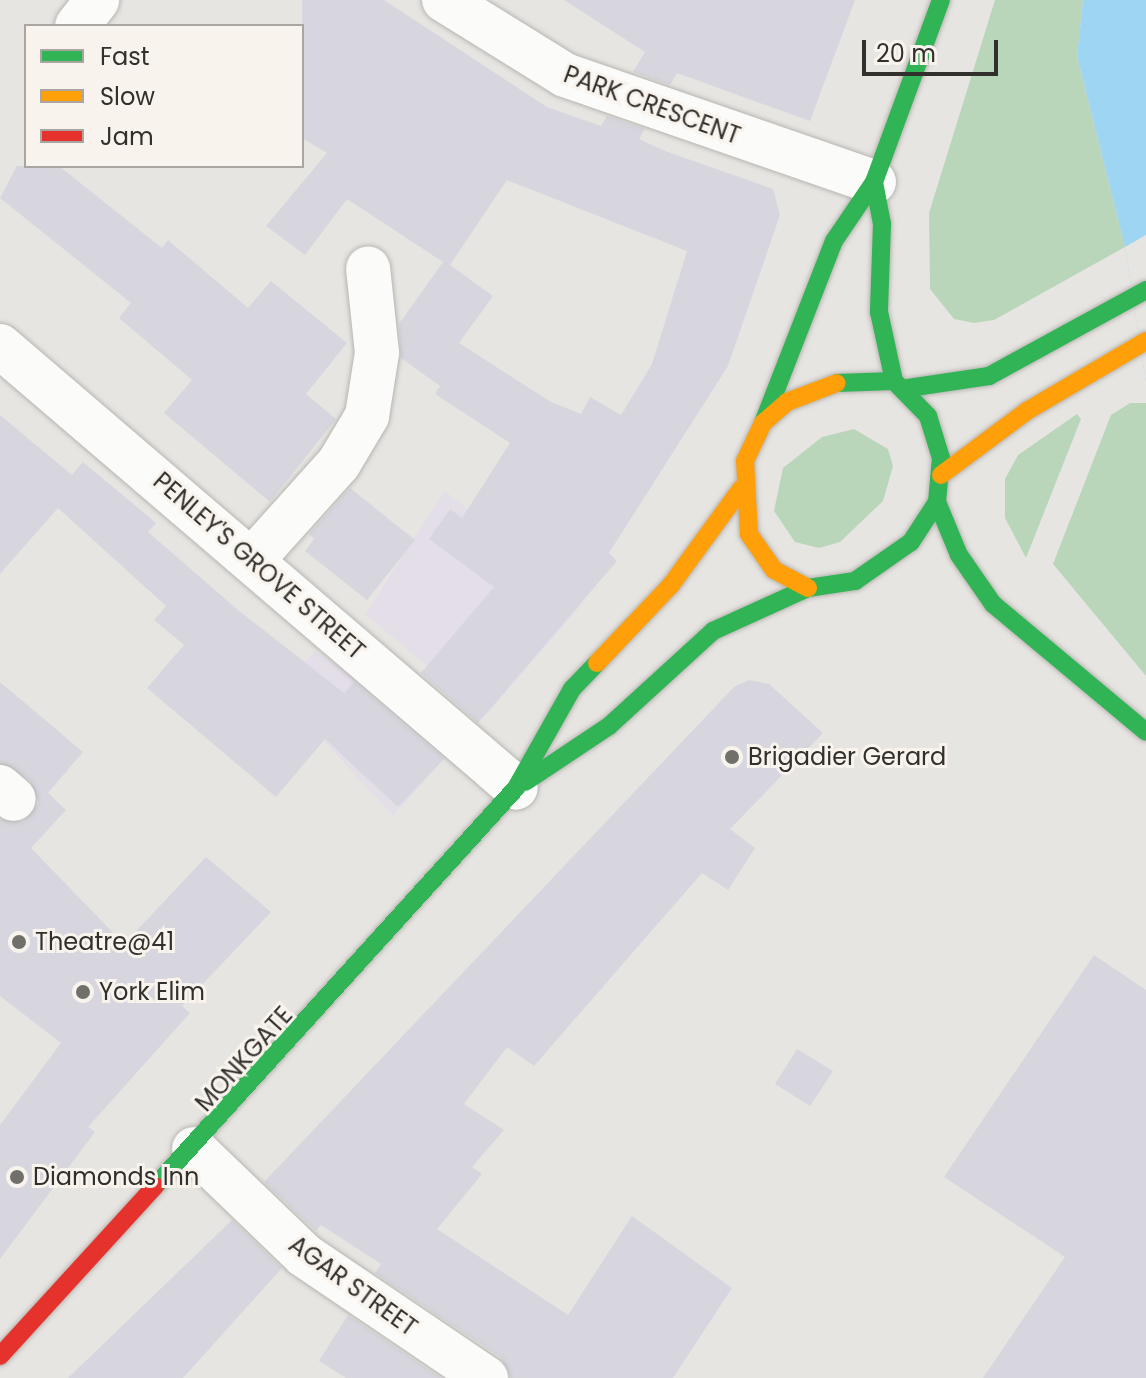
<!DOCTYPE html>
<style>
body{margin:0}
#map{position:relative;width:1146px;height:1378px;overflow:hidden;background:#e7e5e1;font-family:Poppins,sans-serif}
div>[style]{position:absolute}
[style*='--x']{left:calc(var(--x)*1px);top:calc(var(--y)*1px);width:calc(var(--w)*1px);rotate:calc(var(--a)*1deg)}
.commercial>*{inset:0;background:#e3dee8}
.green>*{inset:0;background:#bad6ba}
.water>*{inset:0;background:#9ed5f3}
.pier>*{inset:0;background:#e7e5e1}
.building>*{inset:0;background:#d7d6de}
.roads{filter:drop-shadow(0 0 2px #b7b5b2) drop-shadow(0 0 2px #b7b5b2)}
.street>*{height:44px;margin:-22px;padding:0 22px;transform-origin:22px;border-radius:22px;background:#fbfbfa}
.fast>*{height:18px;margin:-9px;padding:0 9px;transform-origin:9px;border-radius:9px;background:#30b455}
.slow>*{height:18px;margin:-9px;padding:0 9px;transform-origin:9px;border-radius:9px;background:#ff9f0a}
.jam>*{height:18px;margin:-9px;padding:0 9px;transform-origin:9px;border-radius:9px;background:#e5322d}
.dots>*{width:22px;height:22px;translate:-50% -50%;box-sizing:border-box;border:4px solid #f8f3ec;border-radius:50%}
span{translate:-50% -50%;white-space:nowrap;text-align:center;line-height:1.15;-webkit-text-stroke:6px #f8f3ec;paint-order:stroke}
.street-label{font-size:24px;color:#32302d}
.poi-label{font-size:24px;color:#32302d}
.left{translate:0 -50%;text-align:left}
.legend{position:absolute;left:24px;top:24px;width:280px;height:144px;box-sizing:border-box;background:#f8f3ec;border:2px solid #a9a5a0;margin:0;padding:10px 14px;list-style:none;font-size:24px;color:#32302d}
.legend li{display:flex;align-items:center;gap:16px;height:40px}
.legend b{width:40px;border:2px solid #a9a5a0}
.scale{position:absolute;left:862px;top:40px;width:136px;height:36px;box-sizing:border-box;border:4px solid #32302d;border-top:0;padding-left:10px;font-size:24px;line-height:28px;white-space:nowrap;color:#32302d;-webkit-text-stroke:6px #f8f3ec;paint-order:stroke}
</style>
<div id="map">
<div class="commercial">
<i style="clip-path:polygon(445px 491px,584px 602px,486px 715px,365px 614px)"></i>
<i style="clip-path:polygon(315px 652px,359px 677px,446px 757px,393px 816px,276px 689px)"></i>
</div>
<div class="green">
<i style="clip-path:polygon(995px 0,1083px 0,1077px 56px,1125px 247px,994px 320px,974px 323px,954px 319px,930px 289px,929px 213px)"></i>
<i style="clip-path:polygon(1130px 403px,1146px 403px,1146px 676px,1053px 564px,1111px 415px)"></i>
<i style="clip-path:polygon(1077px 414px,1081px 419px,1026px 558px,1005px 518px,1005px 479px,1018px 455px)"></i>
<i style="clip-path:polygon(854px 429px,888px 449px,893px 466px,883px 501px,840px 542px,819px 548px,795px 542px,774px 511px,783px 468px,822px 437px)"></i>
</div>
<div class="water">
<i style="clip-path:polygon(1083px 0,1146px 0,1146px 382px,1125px 247px,1077px 56px)"></i>
</div>
<div class="pier">
<i style="clip-path:polygon(1146px 235px,1146px 382px,1125px 247px)"></i>
</div>
<div class="building">
<i style="clip-path:polygon(evenodd,302px 0,384px 0,547px 107px,601px 126px,607px 116px,645px 129px,639px 139px,665px 151px,773px 189px,780px 215px,728px 366px,609px 553px,617px 561px,478px 723px,421px 673px,494px 587px,429px 539px,450px 509px,462px 518px,510px 443px,435px 394px,440px 386px,401px 358px,399px 324px,443px 262px,347px 199px,305px 255px,266px 226px,327px 153px,302px 138px,302px 0,507px 180px,687px 251px,652px 364px,621px 415px,590px 397px,581px 414px,551px 402px,459px 343px,493px 296px,450px 265px,507px 180px)"></i>
<i style="clip-path:polygon(564px 0,855px 0,810px 121px,677px 73px,670px 85px,633px 72px,645px 52px)"></i>
<i style="clip-path:polygon(17px 166px,59px 166px,162px 248px,168px 240px,248px 308px,271px 281px,347px 343px,306px 394px,336px 419px,270px 502px,164px 413px,192px 380px,119px 318px,131px 303px,0 198px)"></i>
<i style="clip-path:polygon(0 415px,72px 475px,83px 462px,156px 523px,148px 532px,238px 610px,344px 693px,354px 682px,444px 759px,398px 807px,325px 739px,276px 797px,147px 688px,184px 645px,154px 620px,166px 606px,58px 508px,0 574px)"></i>
<i style="clip-path:polygon(350px 488px,415px 540px,367px 600px,305px 551px,314px 539px,309px 534px)"></i>
<i style="clip-path:polygon(749px 680px,769px 684px,823px 733px,730px 829px,755px 848px,728px 890px,702px 873px,534px 1066px,507px 1047px,464px 1104px,504px 1130px,472px 1167px,482px 1174px,437px 1229px,568px 1315px,632px 1216px,732px 1288px,673px 1378px,511px 1378px,500px 1357px,375px 1273px,381px 1264px,321px 1225px,316px 1231px,264px 1182px,734px 687px)"></i>
<i style="clip-path:polygon(0 682px,83px 752px,48px 793px,66px 810px,31px 848px,124px 944px,206px 857px,271px 912px,182px 1006px,190px 1013px,88px 1127px,95px 1132px,0 1259px,0 1125px,61px 1043px,0 996px,0 819px,23px 822px,39px 803px,30px 780px,0 763px)"></i>
<i style="clip-path:polygon(1094px 955px,1146px 990px,1146px 1378px,983px 1378px,1065px 1257px,944px 1177px)"></i>
<i style="clip-path:polygon(797px 1049px,833px 1071px,810px 1106px,775px 1084px)"></i>
<i style="clip-path:polygon(232px 1220px,282px 1268px,183px 1378px,68px 1378px)"></i>
<i style="clip-path:polygon(348px 1315px,441px 1378px,346px 1378px,319px 1361px)"></i>
</div>
<div class="roads">
<div class="street">
<i style="--x:444;--y:0;--w:142;--a:31.8"></i>
<i style="--x:565;--y:75;--w:327;--a:19.1"></i>
<i style="--x:77;--y:26;--w:33;--a:-52"></i>
<i style="--x:0;--y:346;--w:679;--a:40.58"></i>
<i style="--x:253;--y:559;--w:129;--a:-48.1"></i>
<i style="--x:339;--y:463;--w:55;--a:-59.2"></i>
<i style="--x:367;--y:416;--w:64;--a:-81"></i>
<i style="--x:377;--y:353;--w:85;--a:-96"></i>
<i style="--x:0;--y:787;--w:18;--a:41"></i>
<i style="--x:194;--y:1149;--w:153;--a:43.9"></i>
<i style="--x:304;--y:1255;--w:220;--a:34.1"></i>
</div>
<div class="fast">
<i style="--x:874;--y:182;--w:43;--a:79.2"></i>
<i style="--x:882;--y:224;--w:88;--a:92"></i>
<i style="--x:879;--y:312;--w:71;--a:77.7"></i>
<i style="--x:908;--y:388;--w:82;--a:-8.4"></i>
<i style="--x:989;--y:376;--w:179;--a:-28.7"></i>
<i style="--x:763;--y:423;--w:195;--a:-68.7"></i>
<i style="--x:834;--y:241;--w:71;--a:-55.9"></i>
<i style="--x:874;--y:182;--w:194;--a:-69.8"></i>
<i style="--x:937;--y:502;--w:57;--a:67.5"></i>
<i style="--x:959;--y:555;--w:60;--a:55.2"></i>
<i style="--x:993;--y:604;--w:199;--a:39.9"></i>
<i style="--x:525;--y:782;--w:101;--a:-33.7"></i>
<i style="--x:609;--y:726;--w:141;--a:-42.4"></i>
<i style="--x:713;--y:631;--w:104;--a:-24.4"></i>
<i style="--x:808;--y:588;--w:48;--a:-8.5"></i>
<i style="--x:855;--y:581;--w:68;--a:-34.9"></i>
<i style="--x:911;--y:542;--w:48;--a:-57"></i>
<i style="--x:937;--y:502;--w:44;--a:-84.8"></i>
<i style="--x:941;--y:458;--w:44;--a:-107.2"></i>
<i style="--x:928;--y:416;--w:49;--a:-134.2"></i>
<i style="--x:894;--y:381;--w:57;--a:178"></i>
<i style="--x:155;--y:1186;--w:537;--a:-47.79"></i>
<i style="--x:516;--y:788;--w:114;--a:-60.5"></i>
<i style="--x:572;--y:689;--w:36;--a:-46"></i>
</div>
<div class="slow">
<i style="--x:941;--y:475;--w:107;--a:-36.7"></i>
<i style="--x:1027;--y:411;--w:138;--a:-30.5"></i>
<i style="--x:808;--y:588;--w:38;--a:-152"></i>
<i style="--x:774;--y:570;--w:44;--a:-124.8"></i>
<i style="--x:749;--y:534;--w:73;--a:-93.1"></i>
<i style="--x:745;--y:461;--w:42;--a:-64.7"></i>
<i style="--x:763;--y:423;--w:32;--a:-41"></i>
<i style="--x:787;--y:402;--w:53;--a:-20.8"></i>
<i style="--x:597;--y:663;--w:108;--a:-46.5"></i>
<i style="--x:671;--y:585;--w:119;--a:-53.9"></i>
</div>
<div class="jam">
<i style="--x:0;--y:1356;--w:230;--a:-47.6"></i>
</div>
</div>
<div class="dots">
<i style="left:732px;top:757px;background:#716f6c"></i>
<i style="left:19px;top:942px;background:#716f6c"></i>
<i style="left:83px;top:992px;background:#716f6c"></i>
<i style="left:17px;top:1177px;background:#716f6c"></i>
</div>
<div class="street-label">
<span style="left:652px;top:105px;rotate:20deg">PARK CRESCENT</span>
<span style="left:259px;top:566px;rotate:41deg">PENLEY'S GROVE STREET</span>
<span style="left:244px;top:1059px;rotate:-48deg">MONKGATE</span>
<span style="left:353px;top:1286px;rotate:36deg">AGAR STREET</span>
</div>
<div class="poi-label">
<span class="left" style="left:748px;top:757px">Brigadier Gerard</span>
<span class="left" style="left:35px;top:942px">Theatre@41</span>
<span class="left" style="left:99px;top:992px">York Elim</span>
<span class="left" style="left:33px;top:1177px">Diamonds Inn</span>
</div>
<ul class="legend">
<li><b style="height:10px;background:#30b455"></b>Fast</li>
<li><b style="height:10px;background:#ff9f0a"></b>Slow</li>
<li><b style="height:10px;background:#e5322d"></b>Jam</li>
</ul>
<div class="scale">20 m</div>
</div>
